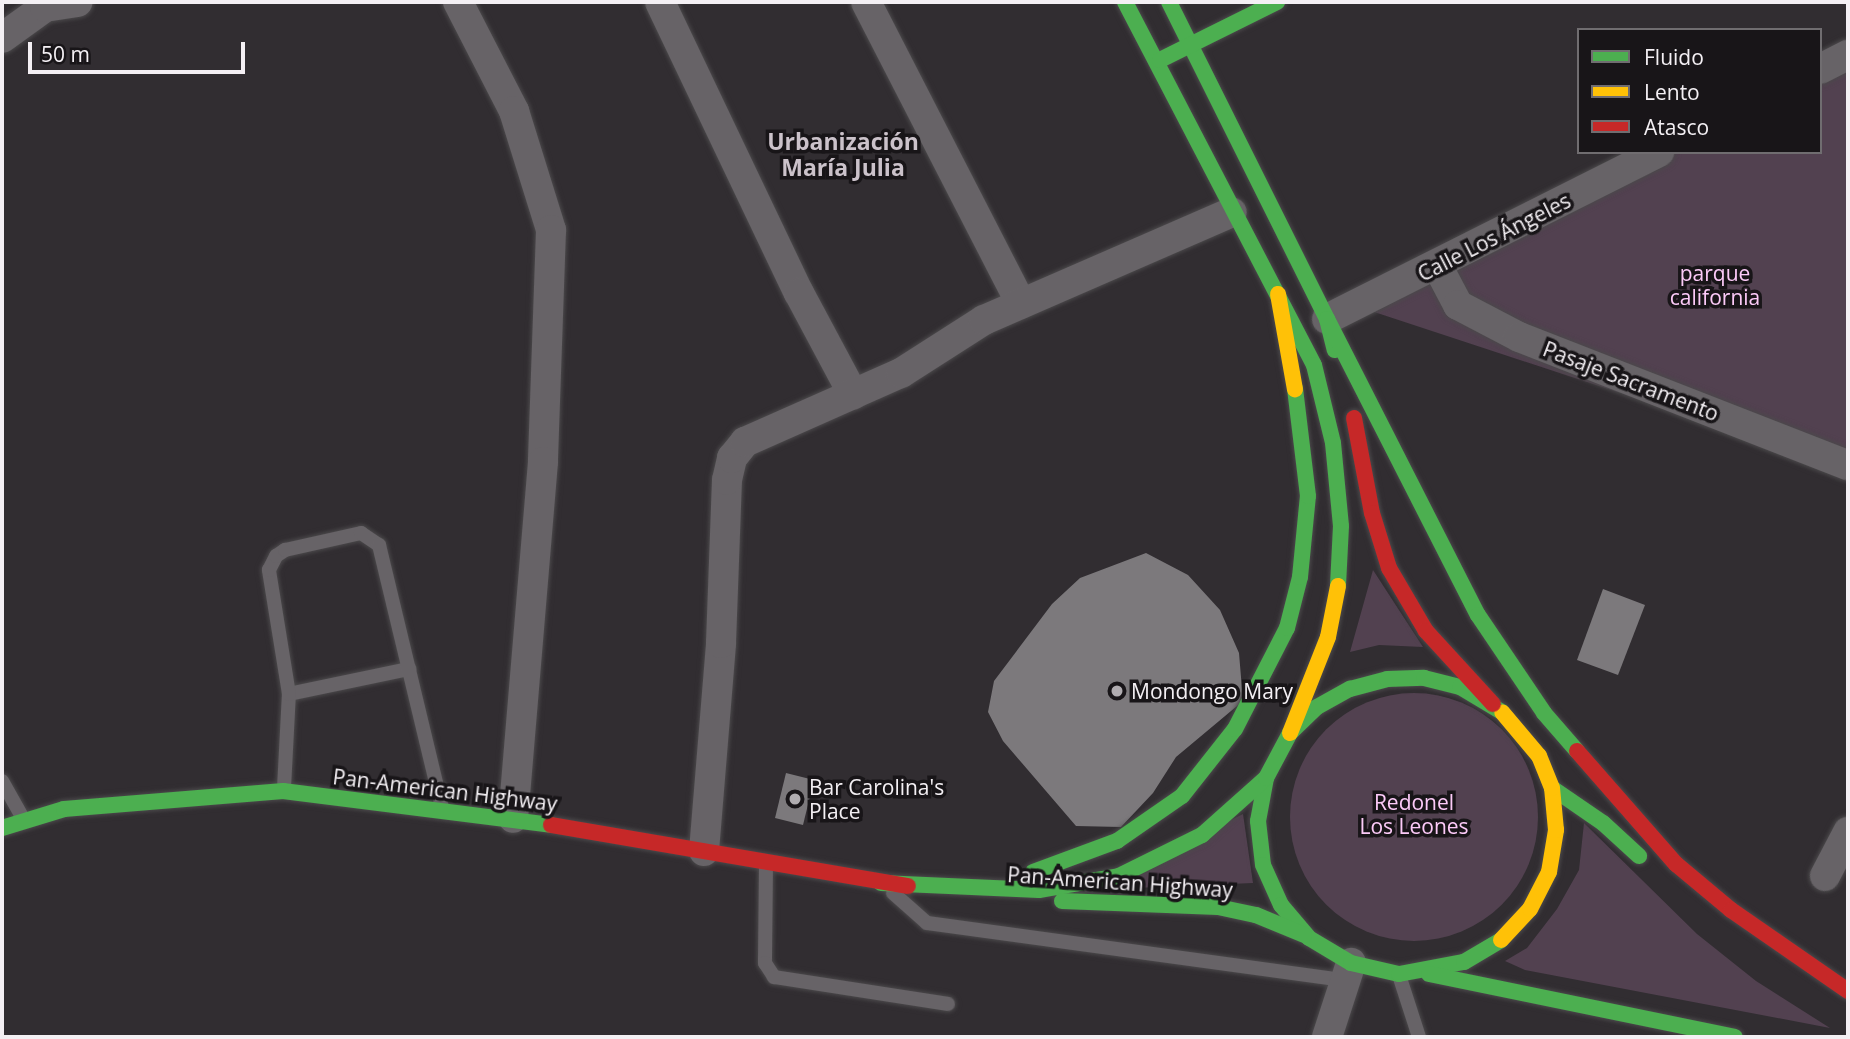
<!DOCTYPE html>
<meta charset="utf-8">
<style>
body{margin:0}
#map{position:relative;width:1850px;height:1039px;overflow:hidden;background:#312d31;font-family:"Open Sans",sans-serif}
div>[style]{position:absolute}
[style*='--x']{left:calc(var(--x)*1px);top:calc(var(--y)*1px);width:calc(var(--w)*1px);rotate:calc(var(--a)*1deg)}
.green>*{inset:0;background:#524150}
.round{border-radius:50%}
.building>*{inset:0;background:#7c797c}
.roads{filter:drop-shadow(0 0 2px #4b494b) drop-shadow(0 0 2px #4b494b)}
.lane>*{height:14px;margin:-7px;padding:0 7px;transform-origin:7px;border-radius:7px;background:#676367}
.street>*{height:30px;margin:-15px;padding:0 15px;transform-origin:15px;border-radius:15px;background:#676367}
.fast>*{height:16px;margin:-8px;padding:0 8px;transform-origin:8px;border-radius:8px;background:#4caf50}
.slow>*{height:16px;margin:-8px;padding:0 8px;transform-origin:8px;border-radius:8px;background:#ffc107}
.jam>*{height:16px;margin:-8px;padding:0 8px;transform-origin:8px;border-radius:8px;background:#c62828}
.dots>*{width:19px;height:19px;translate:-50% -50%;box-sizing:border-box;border:4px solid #181518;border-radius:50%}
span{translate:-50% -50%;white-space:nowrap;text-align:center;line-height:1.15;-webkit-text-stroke:7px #181518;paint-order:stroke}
.street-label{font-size:21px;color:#f4f0f4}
.park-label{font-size:21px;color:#fccaf8}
.poi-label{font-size:21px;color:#f4f0f4}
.left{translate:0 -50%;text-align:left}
.neighbourhood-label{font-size:23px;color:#cbc2ca;font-weight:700}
.frame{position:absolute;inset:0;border:4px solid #f4f0f4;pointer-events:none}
.legend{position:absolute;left:1577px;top:28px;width:245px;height:126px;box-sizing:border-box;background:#181518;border:2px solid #706d70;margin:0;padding:9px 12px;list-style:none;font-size:21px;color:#f4f0f4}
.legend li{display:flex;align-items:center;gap:14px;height:35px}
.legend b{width:35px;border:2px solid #706d70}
.scale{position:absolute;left:28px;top:42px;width:217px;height:32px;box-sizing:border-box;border:4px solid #f4f0f4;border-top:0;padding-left:9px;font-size:21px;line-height:24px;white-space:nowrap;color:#f4f0f4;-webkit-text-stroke:5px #181518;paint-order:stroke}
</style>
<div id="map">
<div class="green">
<i style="clip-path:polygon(1848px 54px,1848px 468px,1356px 306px,1656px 152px,1820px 152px,1820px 68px)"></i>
<i style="clip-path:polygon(1373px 570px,1423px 647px,1379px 645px,1350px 652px)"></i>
<i class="round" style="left:1290px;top:693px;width:248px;height:248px"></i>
<i style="clip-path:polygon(1243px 814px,1253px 883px,1088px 890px)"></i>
<i style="clip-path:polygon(1584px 823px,1697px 934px,1756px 981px,1830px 1028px,1525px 970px,1505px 961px,1527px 948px,1557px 909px,1579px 870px)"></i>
</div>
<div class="building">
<i style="clip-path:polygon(1146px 553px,1188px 575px,1220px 610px,1239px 653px,1243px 701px,1176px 757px,1153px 793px,1121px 827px,1076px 826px,1003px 741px,988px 712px,994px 681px,1052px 604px,1080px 578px)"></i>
<i style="clip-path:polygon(1603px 589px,1645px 605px,1618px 675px,1577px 660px)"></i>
<i style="clip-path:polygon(786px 773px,814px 780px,803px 825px,775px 818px)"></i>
</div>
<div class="roads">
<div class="lane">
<i style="--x:289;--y:694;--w:123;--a:-11.8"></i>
<i style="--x:2;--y:781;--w:45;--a:60.6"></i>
<i style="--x:284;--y:788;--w:94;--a:-87"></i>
<i style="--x:289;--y:694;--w:126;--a:-99.2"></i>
<i style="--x:269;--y:570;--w:16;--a:-63"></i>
<i style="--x:276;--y:556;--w:11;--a:-34"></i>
<i style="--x:285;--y:550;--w:78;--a:-12.6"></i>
<i style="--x:361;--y:533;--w:22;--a:34"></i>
<i style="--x:379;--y:545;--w:270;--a:76.5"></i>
<i style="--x:766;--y:864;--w:99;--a:90.6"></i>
<i style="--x:765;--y:963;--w:17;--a:57"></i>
<i style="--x:774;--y:977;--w:176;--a:8.8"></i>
<i style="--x:893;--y:893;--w:45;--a:41.4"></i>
<i style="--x:927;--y:923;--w:419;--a:7.8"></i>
<i style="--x:1399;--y:975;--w:65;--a:72.1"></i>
</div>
<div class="street">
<i style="--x:458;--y:2;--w:123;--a:62.8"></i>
<i style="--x:514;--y:111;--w:125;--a:72.7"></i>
<i style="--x:551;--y:230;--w:232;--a:92"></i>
<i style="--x:543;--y:462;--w:357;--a:94.8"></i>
<i style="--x:660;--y:2;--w:322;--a:64.5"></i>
<i style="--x:799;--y:293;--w:115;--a:61.9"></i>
<i style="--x:866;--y:2;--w:339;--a:62.8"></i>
<i style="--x:2;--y:38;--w:53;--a:-35.8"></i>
<i style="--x:45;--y:7;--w:33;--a:-9"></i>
<i style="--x:1820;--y:69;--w:31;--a:-27"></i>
<i style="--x:1438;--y:267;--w:43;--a:62.2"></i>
<i style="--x:1458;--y:305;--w:69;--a:27.7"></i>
<i style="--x:1519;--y:337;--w:353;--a:21.3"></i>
<i style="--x:1327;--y:319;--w:372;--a:-26.7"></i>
<i style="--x:704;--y:851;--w:209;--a:-85.3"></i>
<i style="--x:721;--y:643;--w:163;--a:-87.9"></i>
<i style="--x:727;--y:480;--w:23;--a:-77"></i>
<i style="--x:732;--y:458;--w:21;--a:-51"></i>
<i style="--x:745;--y:442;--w:171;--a:-23.9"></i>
<i style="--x:901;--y:373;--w:98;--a:-32.6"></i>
<i style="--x:984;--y:320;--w:270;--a:-23.5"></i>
<i style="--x:1825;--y:876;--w:50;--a:-62.4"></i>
<i style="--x:1327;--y:1037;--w:78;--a:-72"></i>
</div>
<div class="fast">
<i style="--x:1125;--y:2;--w:409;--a:62.5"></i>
<i style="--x:1314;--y:365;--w:80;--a:76.3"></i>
<i style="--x:1333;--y:443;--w:83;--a:84.5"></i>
<i style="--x:1341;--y:526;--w:60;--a:92.9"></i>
<i style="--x:1169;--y:2;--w:354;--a:63.5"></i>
<i style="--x:1327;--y:319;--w:32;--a:76"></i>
<i style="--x:1160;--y:60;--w:131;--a:-26.4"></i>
<i style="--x:1327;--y:319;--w:332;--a:63"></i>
<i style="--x:1478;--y:615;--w:118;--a:56"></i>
<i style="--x:1544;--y:713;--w:50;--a:49"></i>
<i style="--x:1266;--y:778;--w:44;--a:100.5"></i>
<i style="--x:1258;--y:821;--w:44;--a:83.5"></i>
<i style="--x:1263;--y:865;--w:44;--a:65.8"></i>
<i style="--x:1281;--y:905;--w:43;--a:49.7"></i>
<i style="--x:1309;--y:938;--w:49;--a:30.8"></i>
<i style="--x:1351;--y:963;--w:49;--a:12.9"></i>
<i style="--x:1399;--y:974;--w:66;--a:-10.5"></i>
<i style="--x:1464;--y:962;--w:43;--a:-30.7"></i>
<i style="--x:1552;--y:788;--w:62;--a:34.5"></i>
<i style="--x:1603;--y:823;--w:49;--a:42.5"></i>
<i style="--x:2;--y:828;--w:65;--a:-17"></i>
<i style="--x:64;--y:809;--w:220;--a:-4.7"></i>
<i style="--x:283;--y:791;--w:270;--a:7.2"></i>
<i style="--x:1033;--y:872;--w:90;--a:-20.3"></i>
<i style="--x:1117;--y:841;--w:79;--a:-34.7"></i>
<i style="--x:1182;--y:796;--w:85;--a:-51.7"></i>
<i style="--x:1235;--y:729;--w:114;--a:-62.8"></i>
<i style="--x:1287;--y:628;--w:53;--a:-75.7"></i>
<i style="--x:1300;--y:577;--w:81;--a:-84.4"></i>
<i style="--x:1308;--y:496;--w:108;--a:-96.9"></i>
<i style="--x:881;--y:883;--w:158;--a:2.5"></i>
<i style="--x:1039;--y:890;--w:81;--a:-9.9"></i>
<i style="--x:1119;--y:876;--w:93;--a:-26.3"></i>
<i style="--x:1202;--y:835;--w:86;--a:-41.7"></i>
<i style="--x:1266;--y:778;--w:51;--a:-61.9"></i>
<i style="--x:1290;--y:733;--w:37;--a:-44"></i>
<i style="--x:1317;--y:707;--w:38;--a:-29"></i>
<i style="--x:1350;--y:689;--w:38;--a:-15"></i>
<i style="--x:1387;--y:679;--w:37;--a:-2"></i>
<i style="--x:1424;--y:678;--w:37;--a:14"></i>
<i style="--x:1460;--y:687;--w:49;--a:30.8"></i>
<i style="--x:1062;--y:901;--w:156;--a:2.2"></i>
<i style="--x:1218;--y:907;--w:39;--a:12"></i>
<i style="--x:1256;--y:915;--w:52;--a:22.6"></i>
<i style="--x:1429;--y:974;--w:312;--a:11.6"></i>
</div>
<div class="slow">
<i style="--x:1278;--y:294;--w:97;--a:79.9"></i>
<i style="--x:1290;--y:733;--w:103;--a:-68.4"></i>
<i style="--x:1328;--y:637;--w:52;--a:-78.9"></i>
<i style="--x:1501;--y:940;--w:42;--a:-46.9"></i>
<i style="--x:1530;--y:909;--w:42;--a:-62.8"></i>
<i style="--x:1549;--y:872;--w:43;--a:-80.5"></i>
<i style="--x:1556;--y:830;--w:42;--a:-95.4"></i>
<i style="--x:1552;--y:788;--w:35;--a:-112"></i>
<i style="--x:1539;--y:756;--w:57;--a:-130.1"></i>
</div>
<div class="jam">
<i style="--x:1354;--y:418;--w:97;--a:79.3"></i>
<i style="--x:1372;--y:513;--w:58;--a:72.8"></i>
<i style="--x:1389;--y:568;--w:73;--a:59.6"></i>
<i style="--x:1426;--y:631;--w:99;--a:47.5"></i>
<i style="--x:1577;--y:751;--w:150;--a:48.8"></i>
<i style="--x:1676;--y:864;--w:72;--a:39.9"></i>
<i style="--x:1731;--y:910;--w:142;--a:34.7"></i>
<i style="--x:551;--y:825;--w:362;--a:9.7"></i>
</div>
</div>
<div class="dots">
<i style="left:1117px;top:691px;background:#b0acb0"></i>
<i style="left:795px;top:799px;background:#b0acb0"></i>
</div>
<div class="street-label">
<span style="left:1494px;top:237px;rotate:-27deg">Calle Los Ángeles</span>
<span style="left:1631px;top:381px;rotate:21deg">Pasaje Sacramento</span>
<span style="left:445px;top:790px;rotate:7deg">Pan-American Highway</span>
<span style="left:1120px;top:882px;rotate:4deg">Pan-American Highway</span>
</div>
<div class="park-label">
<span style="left:1715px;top:285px">parque<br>california</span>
<span style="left:1414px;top:814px">Redonel<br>Los Leones</span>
</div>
<div class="poi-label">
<span class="left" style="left:1131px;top:691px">Mondongo Mary</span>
<span class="left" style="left:809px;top:799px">Bar Carolina's<br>Place</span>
</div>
<div class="neighbourhood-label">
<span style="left:843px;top:154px">Urbanización<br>María Julia</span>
</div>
<div class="frame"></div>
<ul class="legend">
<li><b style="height:9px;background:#4caf50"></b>Fluido</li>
<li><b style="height:9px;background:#ffc107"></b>Lento</li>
<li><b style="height:9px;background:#c62828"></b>Atasco</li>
</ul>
<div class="scale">50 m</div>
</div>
